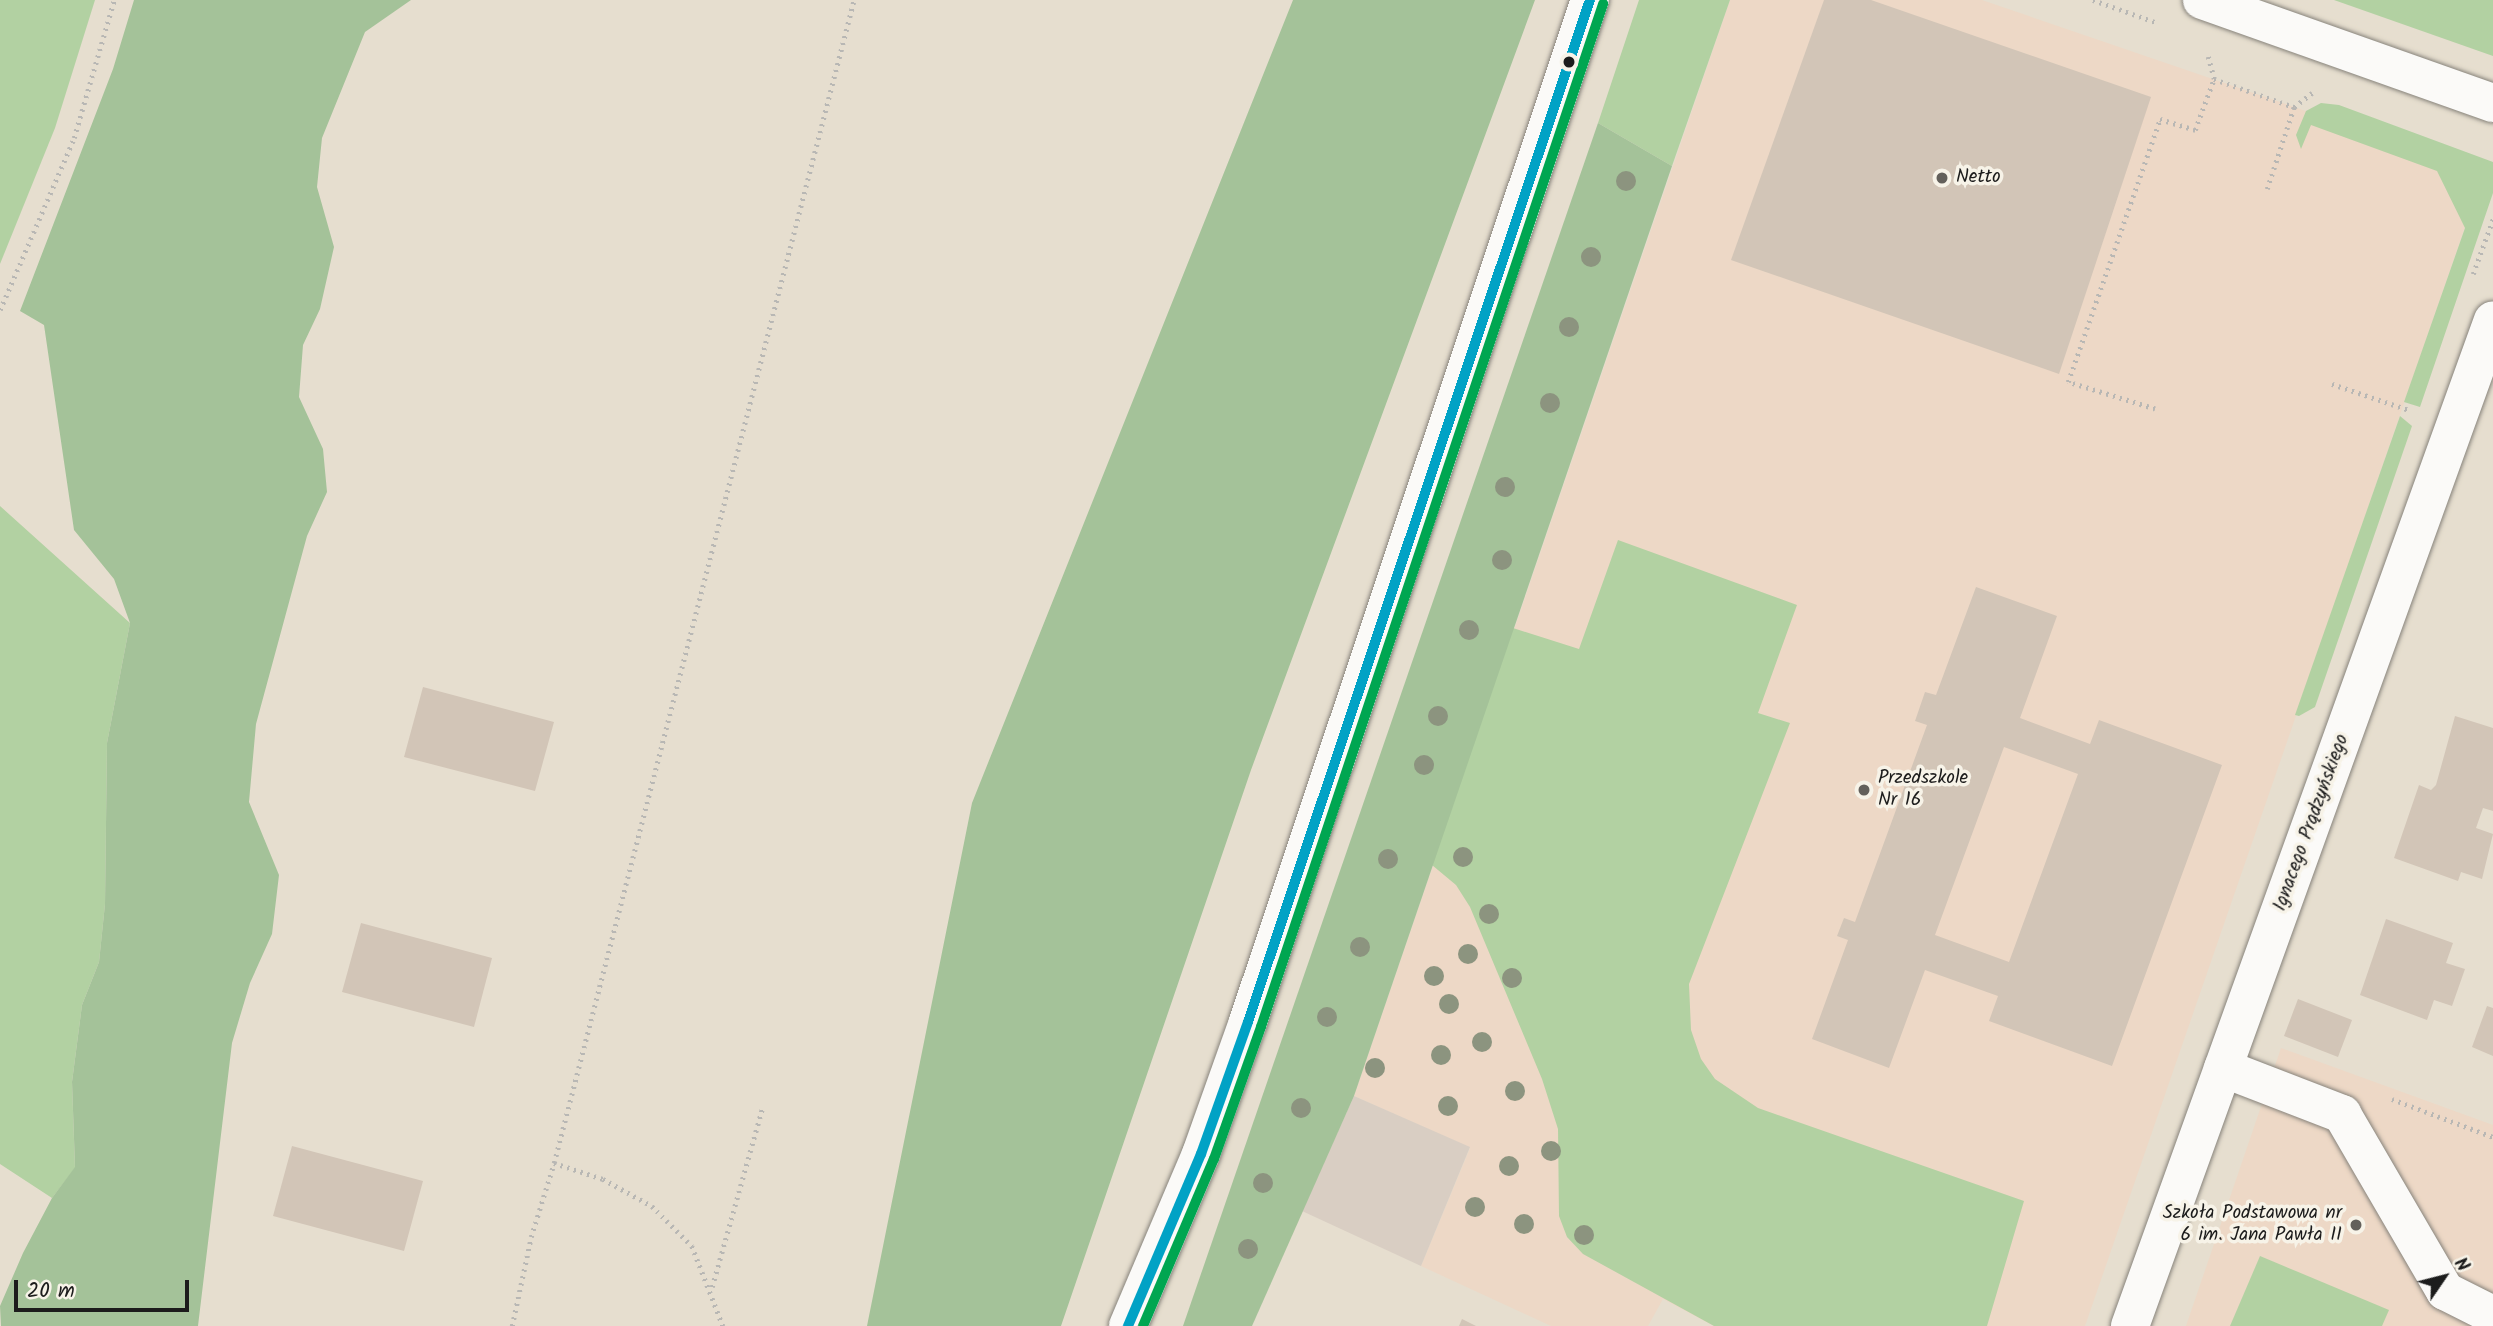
<!DOCTYPE html>
<meta charset="utf-8">
<style>
body{margin:0}
#map{position:relative;width:2493px;height:1326px;overflow:hidden;background:#e6decf;font-family:Kalam,sans-serif}
div>[style]{position:absolute}
[style*='--x']{left:calc(var(--x)*1px);top:calc(var(--y)*1px);width:calc(var(--w)*1px);rotate:calc(var(--a)*1deg)}
.built>*{inset:0;background:#edd8c6}
.industrial>*{inset:0;background:#d9cec3}
.green>*{inset:0;background:#b2d1a2}
.forest>*{inset:0;background:#a4c299}
.building>*{inset:0;background:#d2c5b7}
.path>*{height:4.5px;margin-top:-2.25px;transform-origin:0;background:repeating-linear-gradient(90deg,#b8b7b4 0 2px,transparent 0 7px)}
.roads{filter:drop-shadow(0 0 2px #87837b) drop-shadow(0 0 2px #87837b)}
.minor>*{height:38px;margin:-19px;padding:0 19px;transform-origin:19px;border-radius:19px;background:#fbfaf8}
.bus-1>*{height:10px;margin:-5px;padding:0 5px;transform-origin:5px;border-radius:5px;background:#01a2c5}
.bus-2>*{height:10px;margin:-5px;padding:0 5px;transform-origin:5px;border-radius:5px;background:#00a651}
.trees>*{width:20px;height:20px;margin:-10px;border-radius:50%;background:#8c947f}
.dots>*{width:19px;height:19px;translate:-50% -50%;box-sizing:border-box;border:4px solid #f7f3e8;border-radius:50%}
span{translate:-50% -50%;white-space:nowrap;text-align:center;line-height:1.15;-webkit-text-stroke:7px #f7f3e8;paint-order:stroke}
.poi-label{font-size:19px;color:#1c1c1c}
.left{translate:0 -50%;text-align:left}
.right{translate:-100% -50%;text-align:right}
.street-label{font-size:19px;color:#1c1c1c}
.north{position:absolute;left:2409px;top:1242px;width:70px;height:70px;-webkit-text-stroke:5px #f7f3e8;paint-order:stroke;rotate:55deg;font-size:19px;font-weight:700;line-height:28px;text-align:center;color:#1c1c1c}
.north::after{content:'';display:block;margin:auto;width:24px;height:32px;background:#1c1c1c;clip-path:polygon(50% 0,100% 100%,50% 72%,0 100%)}
.scale{position:absolute;left:14px;top:1280px;width:175px;height:32px;box-sizing:border-box;border:4px solid #1c1c1c;border-top:0;padding-left:9px;font-size:21px;line-height:24px;white-space:nowrap;color:#1c1c1c;-webkit-text-stroke:5px #f7f3e8;paint-order:stroke}
</style>
<div id="map">
<div class="built">
<i style="clip-path:polygon(1730px 0,1982px 0,2484px 172px,2085px 1326px,1714px 1326px,1663px 1299px,1648px 1326px,1551px 1326px,1421px 1266px,1470px 1148px,1354px 1096px)"></i>
<i style="clip-path:polygon(2281px 1048px,2493px 1125px,2493px 1326px,2186px 1326px)"></i>
</div>
<div class="industrial">
<i style="clip-path:polygon(1354px 1096px,1470px 1147px,1421px 1266px,1302px 1211px)"></i>
</div>
<div class="green">
<i style="clip-path:polygon(0 0,95px 0,55px 128px,0 264px)"></i>
<i style="clip-path:polygon(1639px 0,1730px 0,1672px 166px,1598px 123px)"></i>
<i style="clip-path:polygon(2334px 0,2493px 0,2493px 56px)"></i>
<i style="clip-path:polygon(2321px 103px,2339px 105px,2493px 162px,2493px 193px,2420px 407px,2404px 402px,2465px 228px,2437px 171px,2311px 125px,2301px 149px,2296px 135px,2306px 111px)"></i>
<i style="clip-path:polygon(2400px 416px,2412px 426px,2315px 707px,2299px 716px,2295px 715px)"></i>
<i style="clip-path:polygon(0 506px,130px 623px,107px 743px,105px 904px,99px 962px,82px 1005px,72px 1082px,75px 1168px,52px 1198px,0 1164px)"></i>
<i style="clip-path:polygon(1618px 540px,1797px 605px,1758px 713px,1790px 723px,1689px 984px,1691px 1030px,1701px 1059px,1715px 1079px,1758px 1108px,2024px 1201px,1987px 1326px,1714px 1326px,1583px 1254px,1567px 1237px,1559px 1216px,1558px 1129px,1542px 1079px,1470px 907px,1456px 885px,1432px 865px,1513px 628px,1579px 649px)"></i>
<i style="clip-path:polygon(2260px 1256px,2389px 1310px,2382px 1326px,2230px 1326px)"></i>
</div>
<div class="forest">
<i style="clip-path:polygon(134px 0,411px 0,365px 32px,322px 138px,317px 187px,334px 247px,320px 309px,303px 345px,299px 397px,323px 449px,327px 492px,307px 536px,256px 724px,249px 802px,279px 875px,272px 934px,250px 983px,232px 1043px,198px 1326px,1px 1326px,0 1306px,23px 1253px,52px 1198px,75px 1167px,72px 1082px,82px 1005px,99px 962px,105px 904px,107px 743px,130px 623px,114px 579px,74px 530px,44px 325px,20px 311px,113px 69px)"></i>
<i style="clip-path:polygon(1293px 0,1535px 0,1251px 770px,1061px 1326px,867px 1326px,972px 803px)"></i>
<i style="clip-path:polygon(1598px 123px,1672px 166px,1354px 1096px,1252px 1326px,1183px 1326px)"></i>
</div>
<div class="building">
<i style="clip-path:polygon(1824px 0,1871px 0,2151px 97px,2059px 374px,1731px 260px)"></i>
<i style="clip-path:polygon(evenodd,1976px 587px,2057px 616px,2020px 718px,2090px 744px,2099px 720px,2222px 765px,2112px 1066px,1989px 1021px,1998px 996px,1925px 970px,1889px 1068px,1812px 1039px,1848px 940px,1837px 936px,1844px 918px,1855px 922px,1927px 725px,1915px 721px,1925px 692px,1936px 695px,1976px 587px,2004px 747px,2078px 774px,2009px 962px,1935px 935px,2004px 747px)"></i>
<i style="clip-path:polygon(423px 687px,554px 722px,535px 791px,404px 757px)"></i>
<i style="clip-path:polygon(2455px 716px,2493px 728px,2493px 811px,2483px 808px,2476px 828px,2493px 834px,2482px 879px,2461px 872px,2458px 881px,2394px 858px,2419px 785px,2431px 790px,2436px 785px)"></i>
<i style="clip-path:polygon(2386px 919px,2453px 943px,2446px 963px,2465px 969px,2452px 1006px,2434px 1000px,2427px 1020px,2360px 995px)"></i>
<i style="clip-path:polygon(361px 923px,492px 958px,474px 1027px,342px 992px)"></i>
<i style="clip-path:polygon(2298px 999px,2352px 1020px,2338px 1057px,2284px 1036px)"></i>
<i style="clip-path:polygon(2487px 1006px,2493px 1008px,2493px 1056px,2472px 1047px)"></i>
<i style="clip-path:polygon(292px 1146px,423px 1181px,404px 1251px,273px 1216px)"></i>
<i style="clip-path:polygon(1462px 1319px,1476px 1326px,1459px 1326px)"></i>
</div>
<div class="path">
<i style="--x:2093;--y:0;--w:66;--a:19.5"></i>
<i style="--x:2214;--y:79;--w:85;--a:19.3"></i>
<i style="--x:2294;--y:107;--w:23;--a:-38"></i>
<i style="--x:2267;--y:189;--w:86;--a:-71.8"></i>
<i style="--x:2473;--y:274;--w:59;--a:-70"></i>
<i style="--x:0;--y:310;--w:187;--a:-66.7"></i>
<i style="--x:74;--y:138;--w:144;--a:-73.8"></i>
<i style="--x:2332;--y:384;--w:81;--a:18.7"></i>
<i style="--x:2155;--y:409;--w:91;--a:-162.8"></i>
<i style="--x:2068;--y:382;--w:279;--a:-70.7"></i>
<i style="--x:2160;--y:119;--w:37;--a:17"></i>
<i style="--x:2195;--y:130;--w:54;--a:-69.6"></i>
<i style="--x:2214;--y:79;--w:23;--a:-105"></i>
<i style="--x:2392;--y:1099;--w:108;--a:20.6"></i>
<i style="--x:554;--y:1163;--w:52;--a:18.1"></i>
<i style="--x:603;--y:1179;--w:56;--a:28.9"></i>
<i style="--x:652;--y:1206;--w:57;--a:45"></i>
<i style="--x:692;--y:1246;--w:86;--a:68.8"></i>
<i style="--x:712;--y:1287;--w:185;--a:-74.3"></i>
<i style="--x:512;--y:1326;--w:91;--a:-77.9"></i>
<i style="--x:531;--y:1237;--w:77;--a:-72.7"></i>
<i style="--x:554;--y:1163;--w:1201;--a:-75.54"></i>
</div>
<div class="roads">
<div class="minor">
<i style="--x:2202;--y:0;--w:309;--a:19.5"></i>
<i style="--x:2223;--y:1068;--w:128;--a:21.1"></i>
<i style="--x:2342;--y:1114;--w:205;--a:59.8"></i>
<i style="--x:2445;--y:1291;--w:54;--a:26.6"></i>
<i style="--x:1128;--y:1326;--w:187;--a:-67"></i>
<i style="--x:1201;--y:1154;--w:140;--a:-70.4"></i>
<i style="--x:1248;--y:1022;--w:1078;--a:-71.5"></i>
<i style="--x:2130;--y:1326;--w:1069;--a:-70.16"></i>
</div>
</div>
<div class="bus-1">
<i style="--x:1128;--y:1326;--w:187;--a:-67"></i>
<i style="--x:1201;--y:1154;--w:140;--a:-70.4"></i>
<i style="--x:1248;--y:1022;--w:1078;--a:-71.5"></i>
</div>
<div class="bus-2">
<i style="--x:1143;--y:1326;--w:181;--a:-67"></i>
<i style="--x:1214;--y:1159;--w:140;--a:-70.4"></i>
<i style="--x:1261;--y:1027;--w:1079;--a:-71.51"></i>
</div>
<div class="trees">
<i style="left:1626px;top:181px"></i>
<i style="left:1591px;top:257px"></i>
<i style="left:1569px;top:327px"></i>
<i style="left:1550px;top:403px"></i>
<i style="left:1505px;top:487px"></i>
<i style="left:1502px;top:560px"></i>
<i style="left:1469px;top:630px"></i>
<i style="left:1438px;top:716px"></i>
<i style="left:1424px;top:765px"></i>
<i style="left:1463px;top:857px"></i>
<i style="left:1388px;top:859px"></i>
<i style="left:1489px;top:914px"></i>
<i style="left:1360px;top:947px"></i>
<i style="left:1468px;top:954px"></i>
<i style="left:1434px;top:976px"></i>
<i style="left:1512px;top:978px"></i>
<i style="left:1449px;top:1004px"></i>
<i style="left:1327px;top:1017px"></i>
<i style="left:1482px;top:1042px"></i>
<i style="left:1441px;top:1055px"></i>
<i style="left:1375px;top:1068px"></i>
<i style="left:1515px;top:1091px"></i>
<i style="left:1448px;top:1106px"></i>
<i style="left:1301px;top:1108px"></i>
<i style="left:1551px;top:1151px"></i>
<i style="left:1509px;top:1166px"></i>
<i style="left:1263px;top:1183px"></i>
<i style="left:1475px;top:1207px"></i>
<i style="left:1524px;top:1224px"></i>
<i style="left:1584px;top:1235px"></i>
<i style="left:1248px;top:1249px"></i>
</div>
<div class="dots">
<i style="left:1569px;top:62px;background:#1c1c1c"></i>
<i style="left:1942px;top:178px;background:#63605b"></i>
<i style="left:1864px;top:790px;background:#63605b"></i>
<i style="left:2356px;top:1225px;background:#63605b"></i>
</div>
<div class="poi-label">
<span class="left" style="left:1956px;top:178px">Netto</span>
<span class="left" style="left:1878px;top:790px">Przedszkole<br>Nr 16</span>
<span class="right" style="left:2342px;top:1225px">Szkoła Podstawowa nr<br>6 im. Jana Pawła II</span>
</div>
<div class="street-label">
<span style="left:2312px;top:823px;rotate:-70deg">Ignacego Prądzyńskiego</span>
</div>
<div class="north">N</div>
<div class="scale">20 m</div>
</div>
